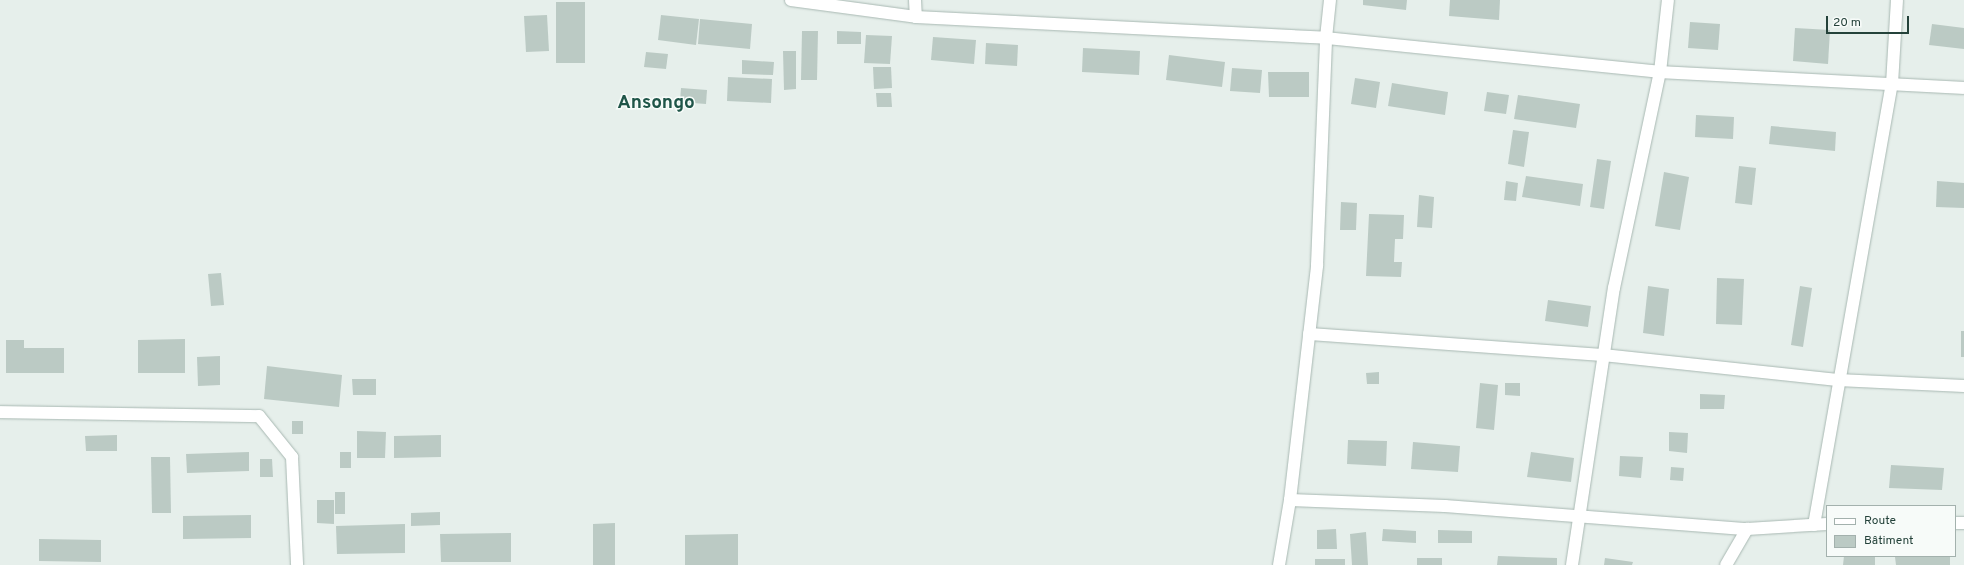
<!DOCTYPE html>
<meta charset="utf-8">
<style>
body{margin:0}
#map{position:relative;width:1964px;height:565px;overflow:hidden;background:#e6efeb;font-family:Overpass,sans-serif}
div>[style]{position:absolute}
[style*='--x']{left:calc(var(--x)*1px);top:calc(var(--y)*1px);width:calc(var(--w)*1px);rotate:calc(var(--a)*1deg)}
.building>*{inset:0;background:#bbcac4}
.roads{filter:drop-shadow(0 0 1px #a8b8b2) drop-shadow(0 0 1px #a8b8b2)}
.minor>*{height:12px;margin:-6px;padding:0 6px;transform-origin:6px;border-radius:6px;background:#fff}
span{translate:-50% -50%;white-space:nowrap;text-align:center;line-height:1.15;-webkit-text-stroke:3px #f7fbf9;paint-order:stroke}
.town-label{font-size:19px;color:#1f5548;font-weight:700}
.legend{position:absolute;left:1826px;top:505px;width:130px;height:52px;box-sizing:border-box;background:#f7fbf9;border:1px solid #a3b1ad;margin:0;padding:5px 7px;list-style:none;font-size:12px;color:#24423a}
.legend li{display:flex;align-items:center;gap:8px;height:20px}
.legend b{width:20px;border:1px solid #a3b1ad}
.scale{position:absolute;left:1826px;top:16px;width:83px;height:18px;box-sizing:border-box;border:2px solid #24423a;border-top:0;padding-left:5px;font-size:12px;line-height:14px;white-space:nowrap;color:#24423a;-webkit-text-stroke:3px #f7fbf9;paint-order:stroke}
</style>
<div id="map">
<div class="building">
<i style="clip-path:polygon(1363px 0,1407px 0,1406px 10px,1363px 5px)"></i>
<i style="clip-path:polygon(1450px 0,1500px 0,1499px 20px,1449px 16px)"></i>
<i style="clip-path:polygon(556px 2px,585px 2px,585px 63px,556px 63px)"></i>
<i style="clip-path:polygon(547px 15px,549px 51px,526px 52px,524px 16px)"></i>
<i style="clip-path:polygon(661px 15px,699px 19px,696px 45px,658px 40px)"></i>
<i style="clip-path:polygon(700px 19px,752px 24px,750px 49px,698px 44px)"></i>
<i style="clip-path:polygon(1690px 22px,1720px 24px,1718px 50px,1688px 48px)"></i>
<i style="clip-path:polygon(1932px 24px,1964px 28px,1964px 49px,1929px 45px)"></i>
<i style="clip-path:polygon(1795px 28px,1830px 30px,1828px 64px,1793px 61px)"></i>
<i style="clip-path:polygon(802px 31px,818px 31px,817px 80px,801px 80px)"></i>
<i style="clip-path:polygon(837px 31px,861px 32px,861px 44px,837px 44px)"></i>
<i style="clip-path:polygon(866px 35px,892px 36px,890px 64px,864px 63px)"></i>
<i style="clip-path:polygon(933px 37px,976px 40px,974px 64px,931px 60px)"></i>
<i style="clip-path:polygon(986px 43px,1018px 45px,1017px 66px,985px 64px)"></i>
<i style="clip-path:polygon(1083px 48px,1140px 51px,1139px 75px,1082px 72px)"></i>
<i style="clip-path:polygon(783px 51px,796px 51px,796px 89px,784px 90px)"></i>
<i style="clip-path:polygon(646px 52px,668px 54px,666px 69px,644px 67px)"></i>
<i style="clip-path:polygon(1169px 55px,1225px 62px,1222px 87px,1166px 80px)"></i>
<i style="clip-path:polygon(742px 60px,774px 62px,773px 75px,742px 74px)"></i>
<i style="clip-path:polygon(873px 67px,891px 67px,892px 88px,874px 89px)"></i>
<i style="clip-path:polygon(1232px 68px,1262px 70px,1260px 93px,1230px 91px)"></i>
<i style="clip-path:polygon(1268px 72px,1309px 72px,1309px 97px,1269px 97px)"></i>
<i style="clip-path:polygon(728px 77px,772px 79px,771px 103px,727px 101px)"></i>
<i style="clip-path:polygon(1355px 78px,1380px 82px,1376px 108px,1351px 104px)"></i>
<i style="clip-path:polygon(1392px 83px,1448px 92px,1445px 115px,1388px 106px)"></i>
<i style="clip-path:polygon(681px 88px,707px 90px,706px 104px,680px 102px)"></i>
<i style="clip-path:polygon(1487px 92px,1509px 95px,1506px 114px,1484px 111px)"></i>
<i style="clip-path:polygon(876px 93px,891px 93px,892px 107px,877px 107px)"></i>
<i style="clip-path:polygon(1518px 95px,1580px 104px,1576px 128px,1514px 119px)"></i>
<i style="clip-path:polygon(1696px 115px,1734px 117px,1733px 139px,1695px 137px)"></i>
<i style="clip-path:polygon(1771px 126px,1836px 132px,1835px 151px,1769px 144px)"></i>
<i style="clip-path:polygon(1513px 130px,1529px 132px,1524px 167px,1508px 164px)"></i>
<i style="clip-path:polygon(1597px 159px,1611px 161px,1604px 209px,1590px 207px)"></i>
<i style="clip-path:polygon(1739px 166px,1756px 168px,1752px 205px,1735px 203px)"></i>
<i style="clip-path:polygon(1664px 172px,1689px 177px,1680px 230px,1655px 226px)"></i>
<i style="clip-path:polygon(1526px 176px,1583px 184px,1580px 206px,1522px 197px)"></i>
<i style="clip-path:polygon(1506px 181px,1518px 183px,1516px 201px,1504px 200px)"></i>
<i style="clip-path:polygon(1937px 181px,1964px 183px,1964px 208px,1936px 207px)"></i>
<i style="clip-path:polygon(1419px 195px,1434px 197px,1432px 228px,1417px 227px)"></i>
<i style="clip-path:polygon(1341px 202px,1357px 203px,1356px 230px,1340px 230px)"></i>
<i style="clip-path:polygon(1369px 214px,1404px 215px,1403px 239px,1395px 239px,1394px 262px,1402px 262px,1401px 277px,1366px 276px)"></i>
<i style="clip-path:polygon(221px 273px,224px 305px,211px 306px,208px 274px)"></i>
<i style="clip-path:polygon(1717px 278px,1744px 279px,1742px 325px,1716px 324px)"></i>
<i style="clip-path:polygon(1648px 286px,1669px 289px,1664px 336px,1643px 333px)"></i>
<i style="clip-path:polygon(1800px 286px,1812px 288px,1803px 347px,1791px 345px)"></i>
<i style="clip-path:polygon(1548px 300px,1591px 306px,1588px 327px,1545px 321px)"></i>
<i style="clip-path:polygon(1961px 331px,1964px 331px,1964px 357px,1961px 357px)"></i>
<i style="clip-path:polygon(185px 339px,185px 373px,138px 373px,138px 340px)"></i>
<i style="clip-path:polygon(6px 340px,24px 340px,24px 348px,64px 348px,64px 373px,6px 373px)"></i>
<i style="clip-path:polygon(220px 356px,220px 385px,198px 386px,197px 357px)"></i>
<i style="clip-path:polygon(267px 366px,342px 375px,339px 407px,264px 399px)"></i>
<i style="clip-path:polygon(1379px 372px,1379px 384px,1367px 384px,1366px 373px)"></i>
<i style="clip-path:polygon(352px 379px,376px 379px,376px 395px,353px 395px)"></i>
<i style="clip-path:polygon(1480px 383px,1498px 385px,1494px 430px,1476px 428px)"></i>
<i style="clip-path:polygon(1505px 383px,1520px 383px,1520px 396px,1505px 395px)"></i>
<i style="clip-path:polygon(1700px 394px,1725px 395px,1724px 409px,1700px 409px)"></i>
<i style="clip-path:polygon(292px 421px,303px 421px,303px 434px,292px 434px)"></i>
<i style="clip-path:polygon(357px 431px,386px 432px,385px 458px,357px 458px)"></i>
<i style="clip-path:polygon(1669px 432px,1688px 433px,1687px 453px,1669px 451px)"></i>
<i style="clip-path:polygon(117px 435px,117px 451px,86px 451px,85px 436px)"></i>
<i style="clip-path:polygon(441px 435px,441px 457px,394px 458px,394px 436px)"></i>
<i style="clip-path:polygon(1348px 440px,1387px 441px,1386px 466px,1347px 464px)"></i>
<i style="clip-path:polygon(1413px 442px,1460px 446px,1458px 472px,1411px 469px)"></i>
<i style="clip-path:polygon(249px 452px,249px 471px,187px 473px,186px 454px)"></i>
<i style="clip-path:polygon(340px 452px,351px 452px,351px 468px,340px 468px)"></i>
<i style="clip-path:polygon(1531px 452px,1574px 458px,1571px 482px,1527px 477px)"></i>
<i style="clip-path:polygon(1620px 456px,1643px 457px,1641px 478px,1619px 476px)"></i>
<i style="clip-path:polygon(151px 457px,170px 457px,171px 513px,152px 513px)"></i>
<i style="clip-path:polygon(260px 459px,272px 459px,273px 477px,260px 477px)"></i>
<i style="clip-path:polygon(1891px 465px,1944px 468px,1942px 490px,1889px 488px)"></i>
<i style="clip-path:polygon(1671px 467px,1684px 468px,1683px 481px,1670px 480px)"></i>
<i style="clip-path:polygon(335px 492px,345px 492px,345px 514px,335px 514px)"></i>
<i style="clip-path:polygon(317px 500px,334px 500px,334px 524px,317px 523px)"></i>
<i style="clip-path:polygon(440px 512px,440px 525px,411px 526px,411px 513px)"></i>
<i style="clip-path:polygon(251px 515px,251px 538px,183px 539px,183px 516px)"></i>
<i style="clip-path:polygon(615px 523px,615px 565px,593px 565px,593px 524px)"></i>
<i style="clip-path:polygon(405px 524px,405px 553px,337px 554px,336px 526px)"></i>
<i style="clip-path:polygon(1336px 529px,1337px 549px,1317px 549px,1317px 530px)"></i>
<i style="clip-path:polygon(1383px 529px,1416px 531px,1416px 543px,1382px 541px)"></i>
<i style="clip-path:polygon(1438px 530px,1472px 531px,1472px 543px,1438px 543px)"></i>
<i style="clip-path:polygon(1366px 532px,1368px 565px,1352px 565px,1350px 534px)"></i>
<i style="clip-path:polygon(511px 533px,511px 562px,441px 562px,440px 534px)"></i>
<i style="clip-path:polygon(738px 534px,738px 565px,685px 565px,685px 535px)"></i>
<i style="clip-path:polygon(39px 539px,101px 540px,101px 562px,39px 561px)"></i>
<i style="clip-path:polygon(1498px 556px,1557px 558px,1557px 565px,1497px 565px)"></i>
<i style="clip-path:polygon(1844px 556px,1875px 557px,1875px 565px,1843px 565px)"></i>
<i style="clip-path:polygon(1950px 556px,1950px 565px,1896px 565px,1895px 557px)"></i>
<i style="clip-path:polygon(1417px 558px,1442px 558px,1442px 565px,1417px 565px)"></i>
<i style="clip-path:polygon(1605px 558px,1633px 562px,1632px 565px,1604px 565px)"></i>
<i style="clip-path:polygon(1315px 559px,1345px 559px,1345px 565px,1315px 565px)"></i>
</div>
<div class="roads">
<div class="minor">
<i style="--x:791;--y:0;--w:126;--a:7.7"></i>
<i style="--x:916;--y:17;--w:411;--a:2.9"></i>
<i style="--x:1326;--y:38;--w:336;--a:5.8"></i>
<i style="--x:1660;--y:72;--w:304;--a:3"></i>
<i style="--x:915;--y:0;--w:17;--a:87"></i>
<i style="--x:1309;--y:334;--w:295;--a:4.1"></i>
<i style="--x:1603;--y:355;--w:236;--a:6.1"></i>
<i style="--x:1838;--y:380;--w:126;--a:2.7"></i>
<i style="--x:0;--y:412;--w:259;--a:0.9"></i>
<i style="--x:259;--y:416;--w:53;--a:51.2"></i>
<i style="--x:292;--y:457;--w:108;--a:87.3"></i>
<i style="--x:1290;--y:500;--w:155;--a:2.2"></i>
<i style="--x:1445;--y:506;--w:303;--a:4.4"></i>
<i style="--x:1747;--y:529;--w:80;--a:-3.6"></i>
<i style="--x:1955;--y:523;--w:9;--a:0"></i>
<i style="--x:1814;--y:525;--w:448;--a:-80"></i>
<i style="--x:1892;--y:84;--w:84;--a:-86.6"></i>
<i style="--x:1279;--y:565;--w:66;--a:-80.4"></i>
<i style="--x:1290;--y:500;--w:237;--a:-83.4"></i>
<i style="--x:1317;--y:265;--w:227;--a:-87.7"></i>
<i style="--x:1326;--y:38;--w:38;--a:-84"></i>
<i style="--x:1572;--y:565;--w:280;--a:-81.4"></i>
<i style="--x:1614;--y:288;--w:221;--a:-78"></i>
<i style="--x:1660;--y:72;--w:72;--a:-83.7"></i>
<i style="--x:1726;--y:565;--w:42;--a:-59.7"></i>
</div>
</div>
<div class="town-label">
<span style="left:656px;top:104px">Ansongo</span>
</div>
<ul class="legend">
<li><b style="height:5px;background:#fff"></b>Route</li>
<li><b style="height:11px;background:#bbcac4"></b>Bâtiment</li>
</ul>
<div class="scale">20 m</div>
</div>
